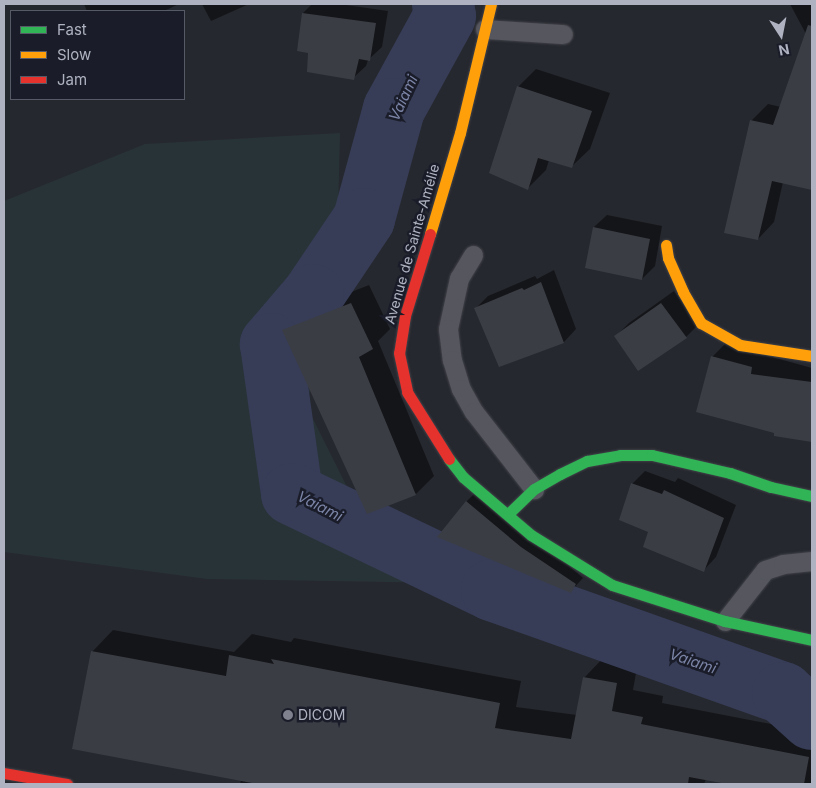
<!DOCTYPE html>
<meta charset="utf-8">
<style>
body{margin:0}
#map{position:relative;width:816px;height:788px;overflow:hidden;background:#26282f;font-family:Inter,sans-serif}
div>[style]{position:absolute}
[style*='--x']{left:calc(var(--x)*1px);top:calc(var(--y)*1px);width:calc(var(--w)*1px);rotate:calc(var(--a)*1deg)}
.green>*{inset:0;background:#283338}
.shadow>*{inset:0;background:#0007}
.river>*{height:62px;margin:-31px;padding:0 31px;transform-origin:31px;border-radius:31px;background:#373d57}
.building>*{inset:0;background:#3b3d45}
.roads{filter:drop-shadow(0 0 1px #414349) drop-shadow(0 0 1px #414349)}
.lane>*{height:19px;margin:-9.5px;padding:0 9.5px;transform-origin:9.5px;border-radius:9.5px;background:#55565e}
.fast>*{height:11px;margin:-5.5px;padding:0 5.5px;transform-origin:5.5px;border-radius:5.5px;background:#30b455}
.slow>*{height:11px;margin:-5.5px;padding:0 5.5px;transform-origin:5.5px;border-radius:5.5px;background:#ff9f0a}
.jam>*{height:11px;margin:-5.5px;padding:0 5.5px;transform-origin:5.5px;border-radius:5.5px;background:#e5322d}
.dots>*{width:14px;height:14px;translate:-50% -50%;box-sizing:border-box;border:2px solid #1a1d29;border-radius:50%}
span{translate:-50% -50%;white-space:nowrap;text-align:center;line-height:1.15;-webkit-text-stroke:5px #1a1d29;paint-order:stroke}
.street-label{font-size:14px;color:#afb2c1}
.poi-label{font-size:14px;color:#afb2c1}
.left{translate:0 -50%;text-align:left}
.water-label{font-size:15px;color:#7b84a6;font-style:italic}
.frame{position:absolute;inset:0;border:5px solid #afb2c1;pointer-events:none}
.legend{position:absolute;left:10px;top:10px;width:175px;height:90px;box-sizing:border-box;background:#1a1d29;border:1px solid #565966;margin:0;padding:6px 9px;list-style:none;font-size:15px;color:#afb2c1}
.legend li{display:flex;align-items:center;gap:10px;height:25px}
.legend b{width:25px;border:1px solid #565966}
.north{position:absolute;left:756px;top:10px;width:50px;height:50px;-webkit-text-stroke:4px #1a1d29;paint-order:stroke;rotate:169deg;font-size:14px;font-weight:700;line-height:20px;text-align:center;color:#afb2c1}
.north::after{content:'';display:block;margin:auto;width:18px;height:22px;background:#afb2c1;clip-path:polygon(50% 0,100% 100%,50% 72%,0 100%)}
</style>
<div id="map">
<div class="green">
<i style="clip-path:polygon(340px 133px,336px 299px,306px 405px,358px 509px,446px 583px,207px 579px,4px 552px,4px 201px,145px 144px)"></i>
</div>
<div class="shadow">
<i style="clip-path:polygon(84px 4px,179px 4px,164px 11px,87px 11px)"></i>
<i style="clip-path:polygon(202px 4px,249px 4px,211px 21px)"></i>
<i style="clip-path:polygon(312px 4px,339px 4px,388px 11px,382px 47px,368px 60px,366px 66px,353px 78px,303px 13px)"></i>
<i style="clip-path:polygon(790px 4px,812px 4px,812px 189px,783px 182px,774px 222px,758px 239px,751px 121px,768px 104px,781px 107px,806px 34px)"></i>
<i style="clip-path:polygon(536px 69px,610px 93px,590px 149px,571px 167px,549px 160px,546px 170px,528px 188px,518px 87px)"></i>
<i style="clip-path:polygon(607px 215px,662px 226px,655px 266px,642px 279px,594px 227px)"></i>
<i style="clip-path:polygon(554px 270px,576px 329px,564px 342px,499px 365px,475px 309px,488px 296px,535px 276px,537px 279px)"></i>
<i style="clip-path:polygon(369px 285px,390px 329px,378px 341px,434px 476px,416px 494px,283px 331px,301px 312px)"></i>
<i style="clip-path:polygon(674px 291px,699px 324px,686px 337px,639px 369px,616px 336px,629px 323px)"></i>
<i style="clip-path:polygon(725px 344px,812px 368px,812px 440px,775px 435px,776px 432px,712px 357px)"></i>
<i style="clip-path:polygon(645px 471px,675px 482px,678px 478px,736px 505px,716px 557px,704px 570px,650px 531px,632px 484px)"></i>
<i style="clip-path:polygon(479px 489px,583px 578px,571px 591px,466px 502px)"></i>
<i style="clip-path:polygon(113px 630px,234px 652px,252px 634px,291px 642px,294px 638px,521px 681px,516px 707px,577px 715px,584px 678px,605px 656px,638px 662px,633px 690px,663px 696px,662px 703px,812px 732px,812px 784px,734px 784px,706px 779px,704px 784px,240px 784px,241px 780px,92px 652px)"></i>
</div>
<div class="river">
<i style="--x:443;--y:4;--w:12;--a:81"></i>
<i style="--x:445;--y:16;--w:106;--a:118.7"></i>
<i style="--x:394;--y:109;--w:114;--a:105.3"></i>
<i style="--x:364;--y:219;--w:92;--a:123.9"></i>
<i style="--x:313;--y:295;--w:65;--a:130.6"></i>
<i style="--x:271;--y:344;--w:151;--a:82"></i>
<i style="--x:292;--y:494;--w:222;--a:25.6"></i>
<i style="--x:492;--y:590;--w:309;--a:19.5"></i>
<i style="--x:783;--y:693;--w:39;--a:42"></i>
</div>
<div class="building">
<i style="clip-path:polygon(302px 13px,376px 23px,370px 61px,359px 59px,354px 80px,307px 72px,308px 53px,297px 51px)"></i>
<i style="clip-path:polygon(808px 25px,812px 26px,812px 190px,772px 181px,758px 240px,724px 233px,750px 120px,773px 125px)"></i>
<i style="clip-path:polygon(517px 86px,592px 111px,572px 168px,538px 158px,528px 190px,489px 173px)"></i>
<i style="clip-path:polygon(593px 227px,650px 239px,642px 280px,585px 268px)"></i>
<i style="clip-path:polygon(541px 282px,564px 343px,499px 367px,474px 308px,522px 288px,524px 290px)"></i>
<i style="clip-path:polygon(351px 303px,373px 349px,359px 357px,416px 495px,367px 514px,282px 330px)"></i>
<i style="clip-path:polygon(661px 303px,687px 338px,638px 371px,614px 336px)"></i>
<i style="clip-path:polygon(711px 356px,752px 367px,751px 374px,812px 382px,812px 442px,774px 436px,774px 433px,696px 412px)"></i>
<i style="clip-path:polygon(631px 483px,662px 494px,664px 490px,724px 518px,704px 572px,643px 547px,648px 532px,619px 520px)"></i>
<i style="clip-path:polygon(466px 501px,521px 547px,576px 584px,571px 593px,437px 537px)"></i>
<i style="clip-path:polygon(91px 651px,226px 676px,229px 655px,274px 664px,271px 659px,500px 703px,495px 728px,571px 739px,583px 677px,617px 683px,612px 711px,643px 717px,641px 724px,809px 757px,804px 784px,727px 784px,689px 777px,688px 784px,257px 784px,72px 749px)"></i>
</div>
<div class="roads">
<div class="lane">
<i style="--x:485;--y:29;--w:78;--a:3.7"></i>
<i style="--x:473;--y:255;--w:27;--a:121"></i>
<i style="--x:459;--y:278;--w:52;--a:102.2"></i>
<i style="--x:448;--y:329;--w:31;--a:83"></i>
<i style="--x:452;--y:360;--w:30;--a:73"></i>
<i style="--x:461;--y:389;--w:26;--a:61"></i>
<i style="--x:474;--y:412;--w:98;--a:52.1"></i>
<i style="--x:725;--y:621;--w:65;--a:-51.9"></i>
<i style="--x:765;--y:570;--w:19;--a:-18"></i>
<i style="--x:783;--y:564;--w:29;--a:-6"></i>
</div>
<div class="fast">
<i style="--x:449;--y:459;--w:23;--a:52"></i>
<i style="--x:463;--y:477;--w:89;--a:40.5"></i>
<i style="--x:531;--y:535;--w:95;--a:31.7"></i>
<i style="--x:612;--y:585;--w:119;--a:17.7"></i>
<i style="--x:725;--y:621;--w:89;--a:12.3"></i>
<i style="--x:508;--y:514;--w:36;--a:-44"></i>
<i style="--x:534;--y:489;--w:30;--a:-30"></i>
<i style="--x:560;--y:474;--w:30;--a:-26"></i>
<i style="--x:587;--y:461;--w:34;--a:-10"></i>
<i style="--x:620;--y:455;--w:32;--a:0"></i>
<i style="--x:652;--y:455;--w:80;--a:13"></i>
<i style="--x:730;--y:473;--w:43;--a:18.9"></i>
<i style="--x:771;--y:487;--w:42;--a:12.4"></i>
</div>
<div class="slow">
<i style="--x:430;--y:234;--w:105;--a:-73.5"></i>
<i style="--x:460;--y:133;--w:133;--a:-76.5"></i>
<i style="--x:666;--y:245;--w:13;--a:81"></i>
<i style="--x:668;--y:258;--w:37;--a:66"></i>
<i style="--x:683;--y:292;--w:36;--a:60"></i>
<i style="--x:701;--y:323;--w:45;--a:29.4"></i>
<i style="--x:740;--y:345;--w:73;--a:8.7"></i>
</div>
<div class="jam">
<i style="--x:430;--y:234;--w:86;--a:107"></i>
<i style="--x:405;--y:316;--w:37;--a:99"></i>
<i style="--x:399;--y:353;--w:40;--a:78"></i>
<i style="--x:407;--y:392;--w:79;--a:57.9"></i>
<i style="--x:4;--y:773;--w:64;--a:9.9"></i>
</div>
</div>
<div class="dots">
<i style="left:288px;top:715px;background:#7f828e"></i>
</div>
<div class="street-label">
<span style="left:412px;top:244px;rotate:-74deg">Avenue de Sainte-Amélie</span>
</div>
<div class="poi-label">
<span class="left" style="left:298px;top:715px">DICOM</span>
</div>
<div class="water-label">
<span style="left:403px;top:98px;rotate:-65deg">Vaiami</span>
<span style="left:320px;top:506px;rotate:27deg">Vaiami</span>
<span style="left:693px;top:661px;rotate:19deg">Vaiami</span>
</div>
<div class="frame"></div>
<ul class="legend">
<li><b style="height:6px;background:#30b455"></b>Fast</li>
<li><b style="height:6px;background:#ff9f0a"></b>Slow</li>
<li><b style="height:6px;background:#e5322d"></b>Jam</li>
</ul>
<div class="north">N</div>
</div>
